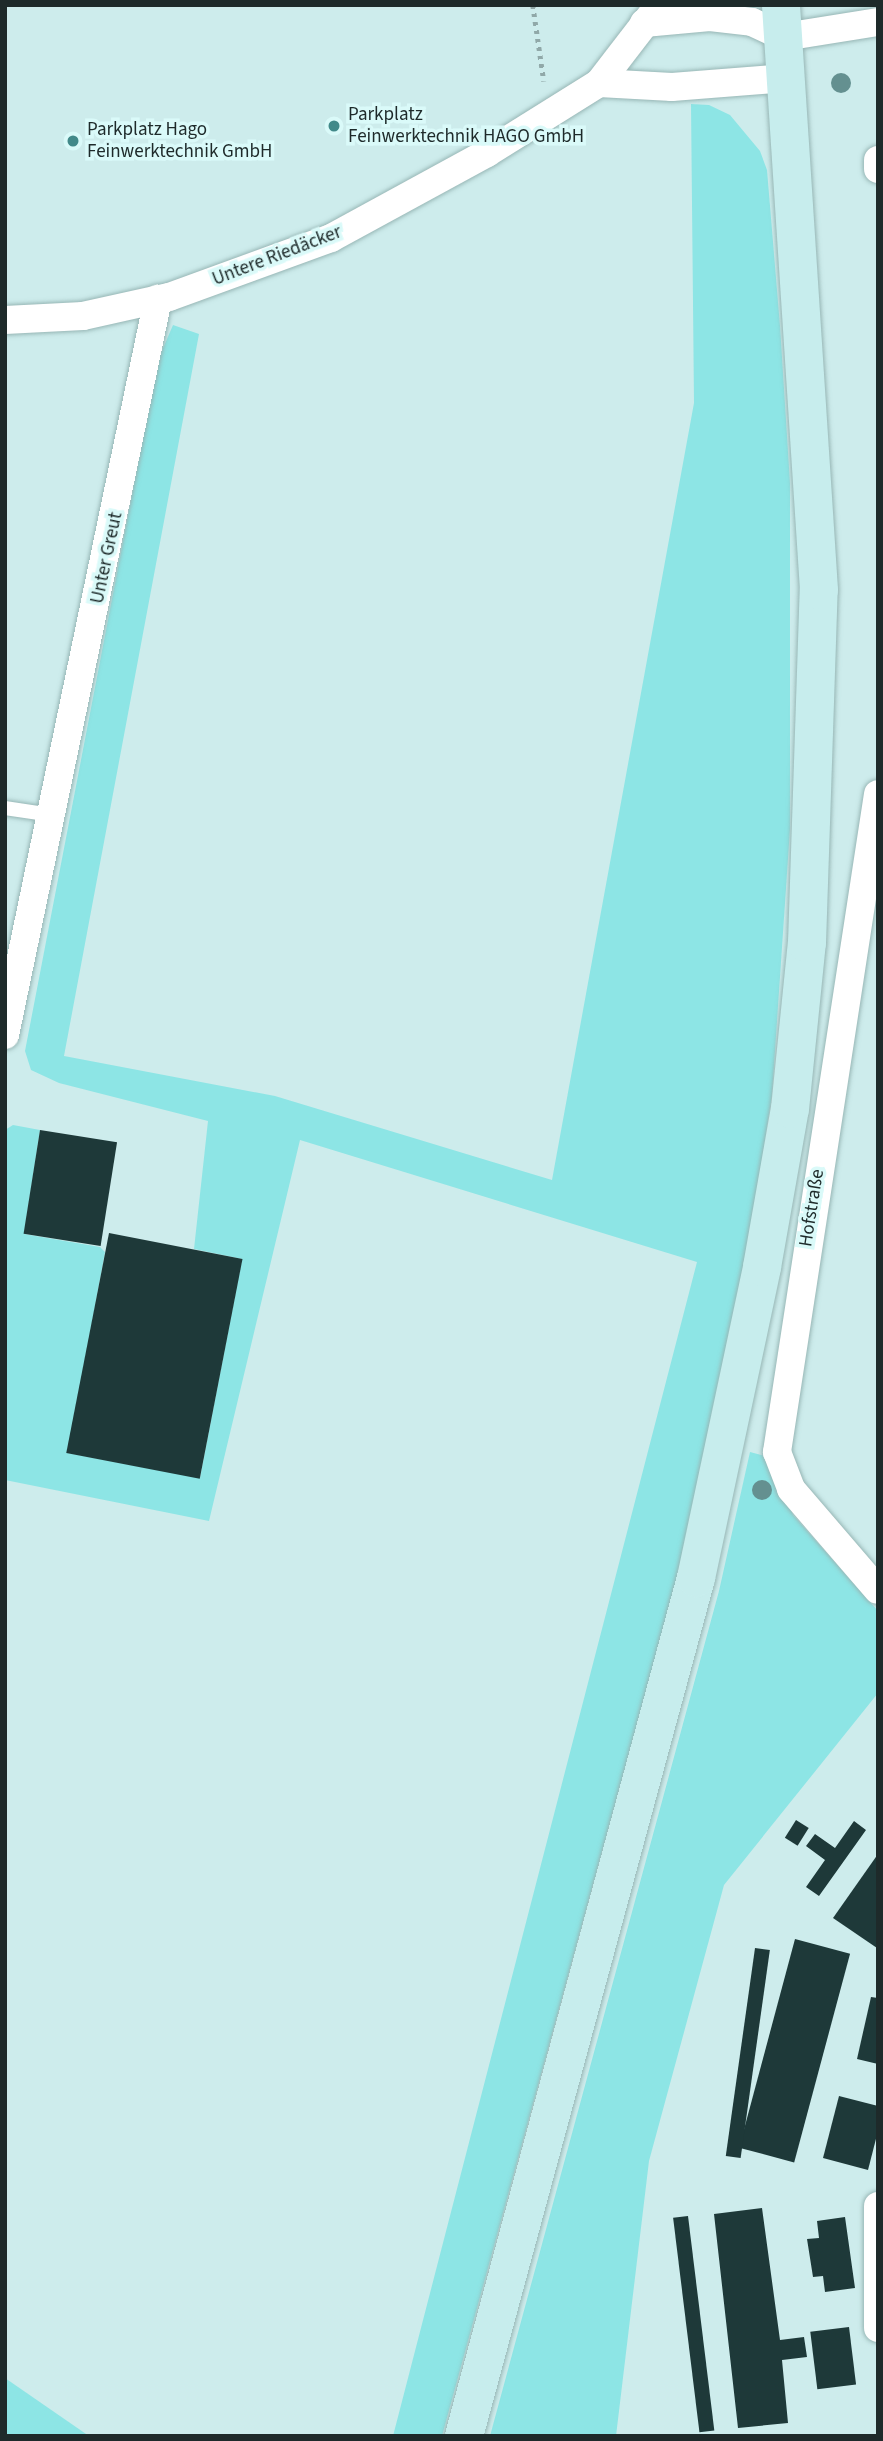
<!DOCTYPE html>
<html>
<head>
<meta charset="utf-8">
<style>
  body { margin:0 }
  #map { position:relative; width:883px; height:2441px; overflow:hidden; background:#cdecec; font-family:"Source Sans 3",sans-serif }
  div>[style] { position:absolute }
  .green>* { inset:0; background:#8de5e5 }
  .building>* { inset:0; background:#1e3939; transform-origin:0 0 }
  .path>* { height:4.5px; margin-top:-2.25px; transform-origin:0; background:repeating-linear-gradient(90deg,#90a8a8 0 3.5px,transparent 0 8.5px) }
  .roads { filter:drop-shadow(0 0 2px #97b6b5) drop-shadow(0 0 2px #97b6b5) }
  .lane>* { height:14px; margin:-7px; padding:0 7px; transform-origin:7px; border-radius:7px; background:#fff }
  .street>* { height:28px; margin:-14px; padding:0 14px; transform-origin:14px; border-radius:14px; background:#fff }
  .secondary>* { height:38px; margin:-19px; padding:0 19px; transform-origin:19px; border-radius:19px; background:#c7eded }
  .trees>* { width:20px; height:20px; margin:-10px; border-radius:50%; background:#649090 }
  .dots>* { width:19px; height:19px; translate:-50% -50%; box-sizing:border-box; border:4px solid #dafaf9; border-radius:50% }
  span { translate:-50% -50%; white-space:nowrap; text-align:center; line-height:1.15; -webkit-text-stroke:7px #dafaf9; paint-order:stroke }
  .poi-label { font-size:19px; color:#1e2a2a }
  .left { translate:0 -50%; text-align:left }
  .street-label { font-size:19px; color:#1e2a2a }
  .frame { position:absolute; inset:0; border:7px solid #1e2a2a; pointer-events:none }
</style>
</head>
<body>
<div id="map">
  <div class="green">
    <i style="clip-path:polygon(691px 104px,709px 105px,730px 115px,760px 151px,767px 170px,780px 326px,790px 483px,790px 829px,772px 1095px,744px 1277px,677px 1578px,442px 2436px,393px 2436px,697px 1262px,300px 1140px,209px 1521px,5px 1480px,5px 1130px,13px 1125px,40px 1130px,24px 1234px,100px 1247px,105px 1252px,68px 1453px,200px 1478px,242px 1259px,194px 1249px,208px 1121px,59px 1083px,31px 1070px,25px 1051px,158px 360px,173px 325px,199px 334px,64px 1056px,275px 1096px,552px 1180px,694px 403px)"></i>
    <i style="clip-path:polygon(750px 1452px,769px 1457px,793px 1515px,878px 1611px,878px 1693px,724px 1885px,649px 2161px,616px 2436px,490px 2436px,719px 1591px)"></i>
    <i style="clip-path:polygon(5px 2378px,89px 2436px,5px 2436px)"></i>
  </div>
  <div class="building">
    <i style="left:40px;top:1130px;width:78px;height:105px;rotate:9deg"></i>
    <i style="left:109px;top:1233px;width:136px;height:224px;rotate:11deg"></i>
    <i style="left:796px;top:1820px;width:15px;height:21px;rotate:32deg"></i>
    <i style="clip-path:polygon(854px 1821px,866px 1830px,819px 1896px,806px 1887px,825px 1860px,806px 1846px,815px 1834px,835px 1848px)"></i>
    <i style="clip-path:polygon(878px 1854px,878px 1947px,877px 1948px,833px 1918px)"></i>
    <i style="left:795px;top:1939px;width:57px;height:216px;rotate:15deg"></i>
    <i style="left:755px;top:1948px;width:15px;height:210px;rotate:8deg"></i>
    <i style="clip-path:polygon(871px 1997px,878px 1998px,878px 2064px,857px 2059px)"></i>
    <i style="clip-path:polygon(839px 2096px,878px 2106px,878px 2131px,868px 2170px,823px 2158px)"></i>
    <i style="clip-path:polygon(762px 2208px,780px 2340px,804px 2337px,807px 2357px,782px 2360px,788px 2423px,738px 2428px,714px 2214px)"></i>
    <i style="left:688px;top:2216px;width:216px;height:15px;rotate:83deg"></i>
    <i style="clip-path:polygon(845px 2217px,855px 2288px,825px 2292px,823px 2276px,813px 2277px,807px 2239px,819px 2238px,817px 2221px)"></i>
    <i style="left:849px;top:2327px;width:58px;height:39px;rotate:83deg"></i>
  </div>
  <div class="path">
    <i style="left:533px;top:5px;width:77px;rotate:81.8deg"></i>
  </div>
  <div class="roads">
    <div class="lane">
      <i style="left:5px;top:808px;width:48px;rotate:8.5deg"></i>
    </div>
    <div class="street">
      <i style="left:644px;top:23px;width:66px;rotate:-5.2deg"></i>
      <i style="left:710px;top:17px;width:42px;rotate:6.8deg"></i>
      <i style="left:752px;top:22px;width:35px;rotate:25deg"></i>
      <i style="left:784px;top:37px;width:95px;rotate:-9.1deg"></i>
      <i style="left:599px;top:83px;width:73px;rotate:3.1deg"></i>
      <i style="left:672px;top:87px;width:115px;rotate:-4.5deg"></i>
      <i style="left:878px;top:160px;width:9px;rotate:90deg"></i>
      <i style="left:5px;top:320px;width:78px;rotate:-2.9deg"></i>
      <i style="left:83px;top:316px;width:88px;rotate:-12.5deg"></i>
      <i style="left:169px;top:297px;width:172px;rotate:-20deg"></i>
      <i style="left:331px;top:238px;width:178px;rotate:-28.6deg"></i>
      <i style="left:487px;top:153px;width:132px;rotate:-32deg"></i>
      <i style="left:599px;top:83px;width:98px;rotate:-52.4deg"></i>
      <i style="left:878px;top:794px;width:666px;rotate:98.73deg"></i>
      <i style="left:777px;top:1452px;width:40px;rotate:69deg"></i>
      <i style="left:791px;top:1489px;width:133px;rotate:49.3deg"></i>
      <i style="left:5px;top:1035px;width:752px;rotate:-78.26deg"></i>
      <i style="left:878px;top:2206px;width:122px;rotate:90deg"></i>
    </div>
    <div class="secondary">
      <i style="left:464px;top:2436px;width:889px;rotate:-74.87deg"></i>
      <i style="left:696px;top:1578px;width:318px;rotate:-78deg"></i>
      <i style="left:762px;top:1267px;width:160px;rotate:-80deg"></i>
      <i style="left:790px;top:1109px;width:167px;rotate:-84.2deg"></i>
      <i style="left:807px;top:943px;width:353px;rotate:-88.1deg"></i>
      <i style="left:819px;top:590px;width:586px;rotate:-93.72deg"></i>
    </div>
  </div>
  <div class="trees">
    <i style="left:841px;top:83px"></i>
    <i style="left:762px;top:1490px"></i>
  </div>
  <div class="dots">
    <i style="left:334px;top:126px;background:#418989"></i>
    <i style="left:73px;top:141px;background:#418989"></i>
  </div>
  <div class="poi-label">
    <span class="left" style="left:348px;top:126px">Parkplatz<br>Feinwerktechnik HAGO GmbH</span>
    <span class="left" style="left:87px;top:141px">Parkplatz Hago<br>Feinwerktechnik GmbH</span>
  </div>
  <div class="street-label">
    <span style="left:277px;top:256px;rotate:-21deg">Untere Riedäcker</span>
    <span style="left:107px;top:558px;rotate:-78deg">Unter Greut</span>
    <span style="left:812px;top:1208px;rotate:-81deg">Hofstraße</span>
  </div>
  <div class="frame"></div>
</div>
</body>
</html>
